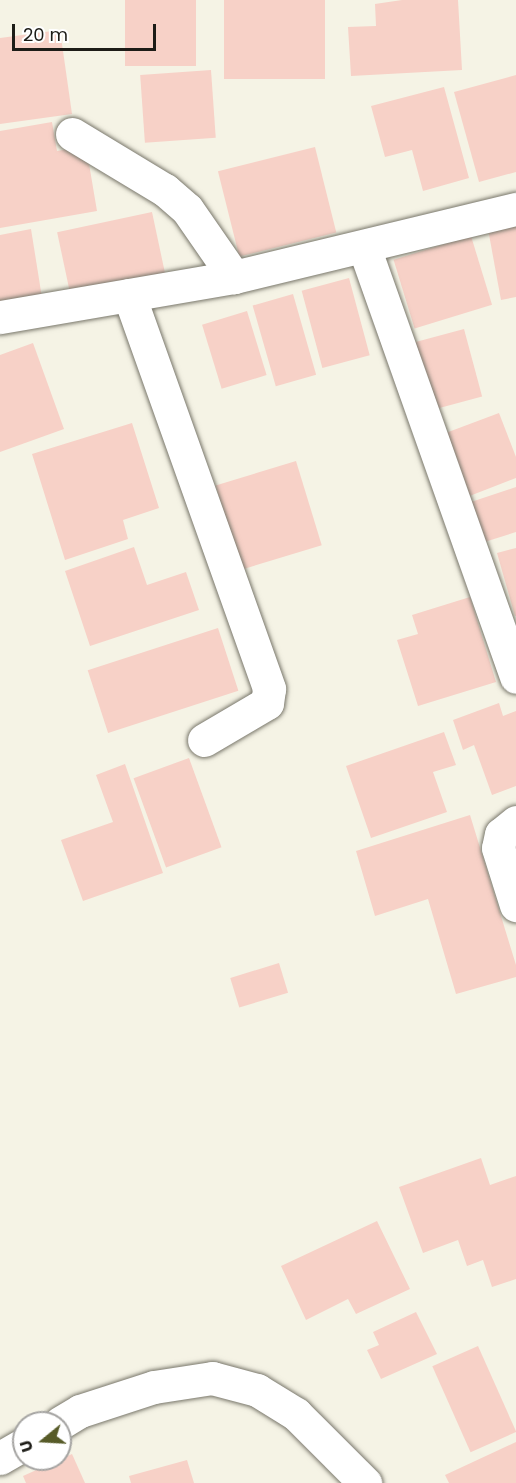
<!DOCTYPE html>
<html>
<head>
<meta charset="utf-8">
<style>
  body { margin:0 }
  #map { position:relative; width:516px; height:1483px; overflow:hidden; background:#f5f3e5; font-family:Poppins,sans-serif }
  div>[style] { position:absolute }
  .building>* { inset:0; background:#f7d1c7; transform-origin:0 0 }
  .roads { filter:drop-shadow(0 0 2px #79776b) drop-shadow(0 0 2px #79776b) }
  .minor>* { height:33px; margin:-16.5px; padding:0 16.5px; transform-origin:16.5px; border-radius:16.5px; background:#fff }
  span { translate:-50% -50%; white-space:nowrap; text-align:center; line-height:1.15; -webkit-text-stroke:5px #fff; paint-order:stroke }
  .north { position:absolute; left:12px; top:1411px; width:60px; height:60px; box-sizing:border-box; background:#fff; border:2px solid #a5a4a2; border-radius:50%; rotate:252deg; font-size:16px; font-weight:700; line-height:24px; text-align:center; color:#1d1c17 }
  .north::after { content:''; display:block; margin:auto; width:21px; height:27px; background:#575b28; clip-path:polygon(50% 0,100% 100%,50% 72%,0 100%) }
  .scale { position:absolute; left:12px; top:24px; width:144px; height:27px; box-sizing:border-box; border:3px solid #1d1c17; border-top:0; padding-left:8px; font-size:18px; line-height:21px; white-space:nowrap; color:#1d1c17; -webkit-text-stroke:4px #fff; paint-order:stroke }
</style>
</head>
<body>
<div id="map">
  <div class="building">
    <i style="left:125px;top:0;width:71px;height:66px"></i>
    <i style="left:224px;top:0;width:101px;height:79px"></i>
    <i style="clip-path:polygon(402px 0,458px 0,462px 70px,351px 76px,348px 27px,376px 26px,375px 4px)"></i>
    <i style="clip-path:polygon(60px 30px,72px 114px,0 124px,0 38px)"></i>
    <i style="left:211px;top:70px;width:68px;height:71px;rotate:86deg"></i>
    <i style="clip-path:polygon(516px 75px,516px 172px,479px 182px,454px 92px)"></i>
    <i style="clip-path:polygon(444px 87px,469px 178px,423px 191px,412px 150px,385px 157px,371px 106px)"></i>
    <i style="clip-path:polygon(52px 122px,57px 151px,86px 146px,97px 211px,0 228px,0 131px)"></i>
    <i style="left:315px;top:147px;width:88px;height:100px;rotate:76deg"></i>
    <i style="left:152px;top:212px;width:75px;height:97px;rotate:78deg"></i>
    <i style="clip-path:polygon(516px 224px,516px 297px,501px 300px,488px 229px)"></i>
    <i style="clip-path:polygon(31px 229px,43px 304px,0 311px,0 235px)"></i>
    <i style="left:471px;top:236px;width:72px;height:81px;rotate:73deg"></i>
    <i style="left:349px;top:278px;width:80px;height:49px;rotate:75deg"></i>
    <i style="left:293px;top:294px;width:84px;height:42px;rotate:74deg"></i>
    <i style="left:247px;top:311px;width:67px;height:47px;rotate:73deg"></i>
    <i style="left:464px;top:329px;width:70px;height:50px;rotate:75deg"></i>
    <i style="clip-path:polygon(33px 343px,64px 429px,0 452px,0 355px)"></i>
    <i style="clip-path:polygon(499px 413px,516px 457px,516px 478px,467px 497px,443px 434px)"></i>
    <i style="clip-path:polygon(132px 423px,159px 508px,123px 520px,128px 539px,65px 560px,32px 454px)"></i>
    <i style="left:296px;top:461px;width:88px;height:84px;rotate:73deg"></i>
    <i style="clip-path:polygon(516px 487px,516px 532px,475px 545px,462px 505px)"></i>
    <i style="clip-path:polygon(134px 547px,147px 585px,186px 572px,199px 610px,90px 646px,65px 571px)"></i>
    <i style="clip-path:polygon(516px 548px,516px 616px,515px 616px,497px 553px)"></i>
    <i style="clip-path:polygon(470px 597px,496px 682px,418px 706px,397px 640px,418px 634px,412px 615px)"></i>
    <i style="left:218px;top:628px;width:66px;height:137px;rotate:72deg"></i>
    <i style="clip-path:polygon(499px 703px,503px 716px,516px 711px,516px 786px,492px 795px,474px 745px,463px 750px,453px 720px)"></i>
    <i style="clip-path:polygon(444px 732px,456px 765px,433px 772px,447px 812px,371px 838px,346px 766px)"></i>
    <i style="left:189px;top:758px;width:95px;height:59px;rotate:70deg"></i>
    <i style="clip-path:polygon(125px 764px,163px 873px,83px 901px,61px 840px,113px 822px,96px 775px)"></i>
    <i style="clip-path:polygon(470px 815px,516px 965px,516px 977px,456px 994px,428px 899px,375px 916px,356px 851px)"></i>
    <i style="left:279px;top:963px;width:31px;height:51px;rotate:73deg"></i>
    <i style="clip-path:polygon(481px 1158px,490px 1185px,516px 1176px,516px 1279px,492px 1287px,483px 1260px,467px 1266px,458px 1240px,423px 1253px,399px 1187px)"></i>
    <i style="clip-path:polygon(377px 1221px,410px 1289px,356px 1314px,348px 1299px,306px 1320px,281px 1266px)"></i>
    <i style="clip-path:polygon(416px 1312px,437px 1354px,381px 1379px,367px 1350px,379px 1345px,373px 1332px)"></i>
    <i style="left:478px;top:1346px;width:94px;height:50px;rotate:66deg"></i>
    <i style="clip-path:polygon(516px 1442px,516px 1483px,449px 1483px,445px 1475px)"></i>
    <i style="clip-path:polygon(72px 1454px,85px 1483px,26px 1483px,23px 1476px)"></i>
    <i style="clip-path:polygon(187px 1460px,194px 1483px,131px 1483px,129px 1476px)"></i>
  </div>
  <div class="roads">
    <div class="minor">
      <i style="left:72px;top:134px;width:109px;rotate:31.1deg"></i>
      <i style="left:165px;top:190px;width:29px;rotate:41deg"></i>
      <i style="left:187px;top:209px;width:83px;rotate:55.3deg"></i>
      <i style="left:364px;top:247px;width:456px;rotate:70.5deg"></i>
      <i style="left:129px;top:295px;width:418px;rotate:70.4deg"></i>
      <i style="left:269px;top:689px;width:14px;rotate:98deg"></i>
      <i style="left:267px;top:703px;width:73px;rotate:149.6deg"></i>
      <i style="left:0;top:317px;width:237px;rotate:-9.7deg"></i>
      <i style="left:234px;top:277px;width:290px;rotate:-13.6deg"></i>
      <i style="left:516px;top:822px;width:19px;rotate:141deg"></i>
      <i style="left:501px;top:834px;width:14px;rotate:102deg"></i>
      <i style="left:498px;top:848px;width:60px;rotate:72.5deg"></i>
      <i style="left:60px;top:1423px;width:23px;rotate:-31deg"></i>
      <i style="left:80px;top:1411px;width:78px;rotate:-18deg"></i>
      <i style="left:154px;top:1387px;width:59px;rotate:-8.8deg"></i>
      <i style="left:212px;top:1378px;width:47px;rotate:14.9deg"></i>
      <i style="left:257px;top:1390px;width:46px;rotate:31.6deg"></i>
      <i style="left:296px;top:1414px;width:98px;rotate:45deg"></i>
      <i style="left:0;top:1458px;width:28px;rotate:-30deg"></i>
    </div>
  </div>
  <div class="north">U</div>
  <div class="scale">20 m</div>
</div>
</body>
</html>
